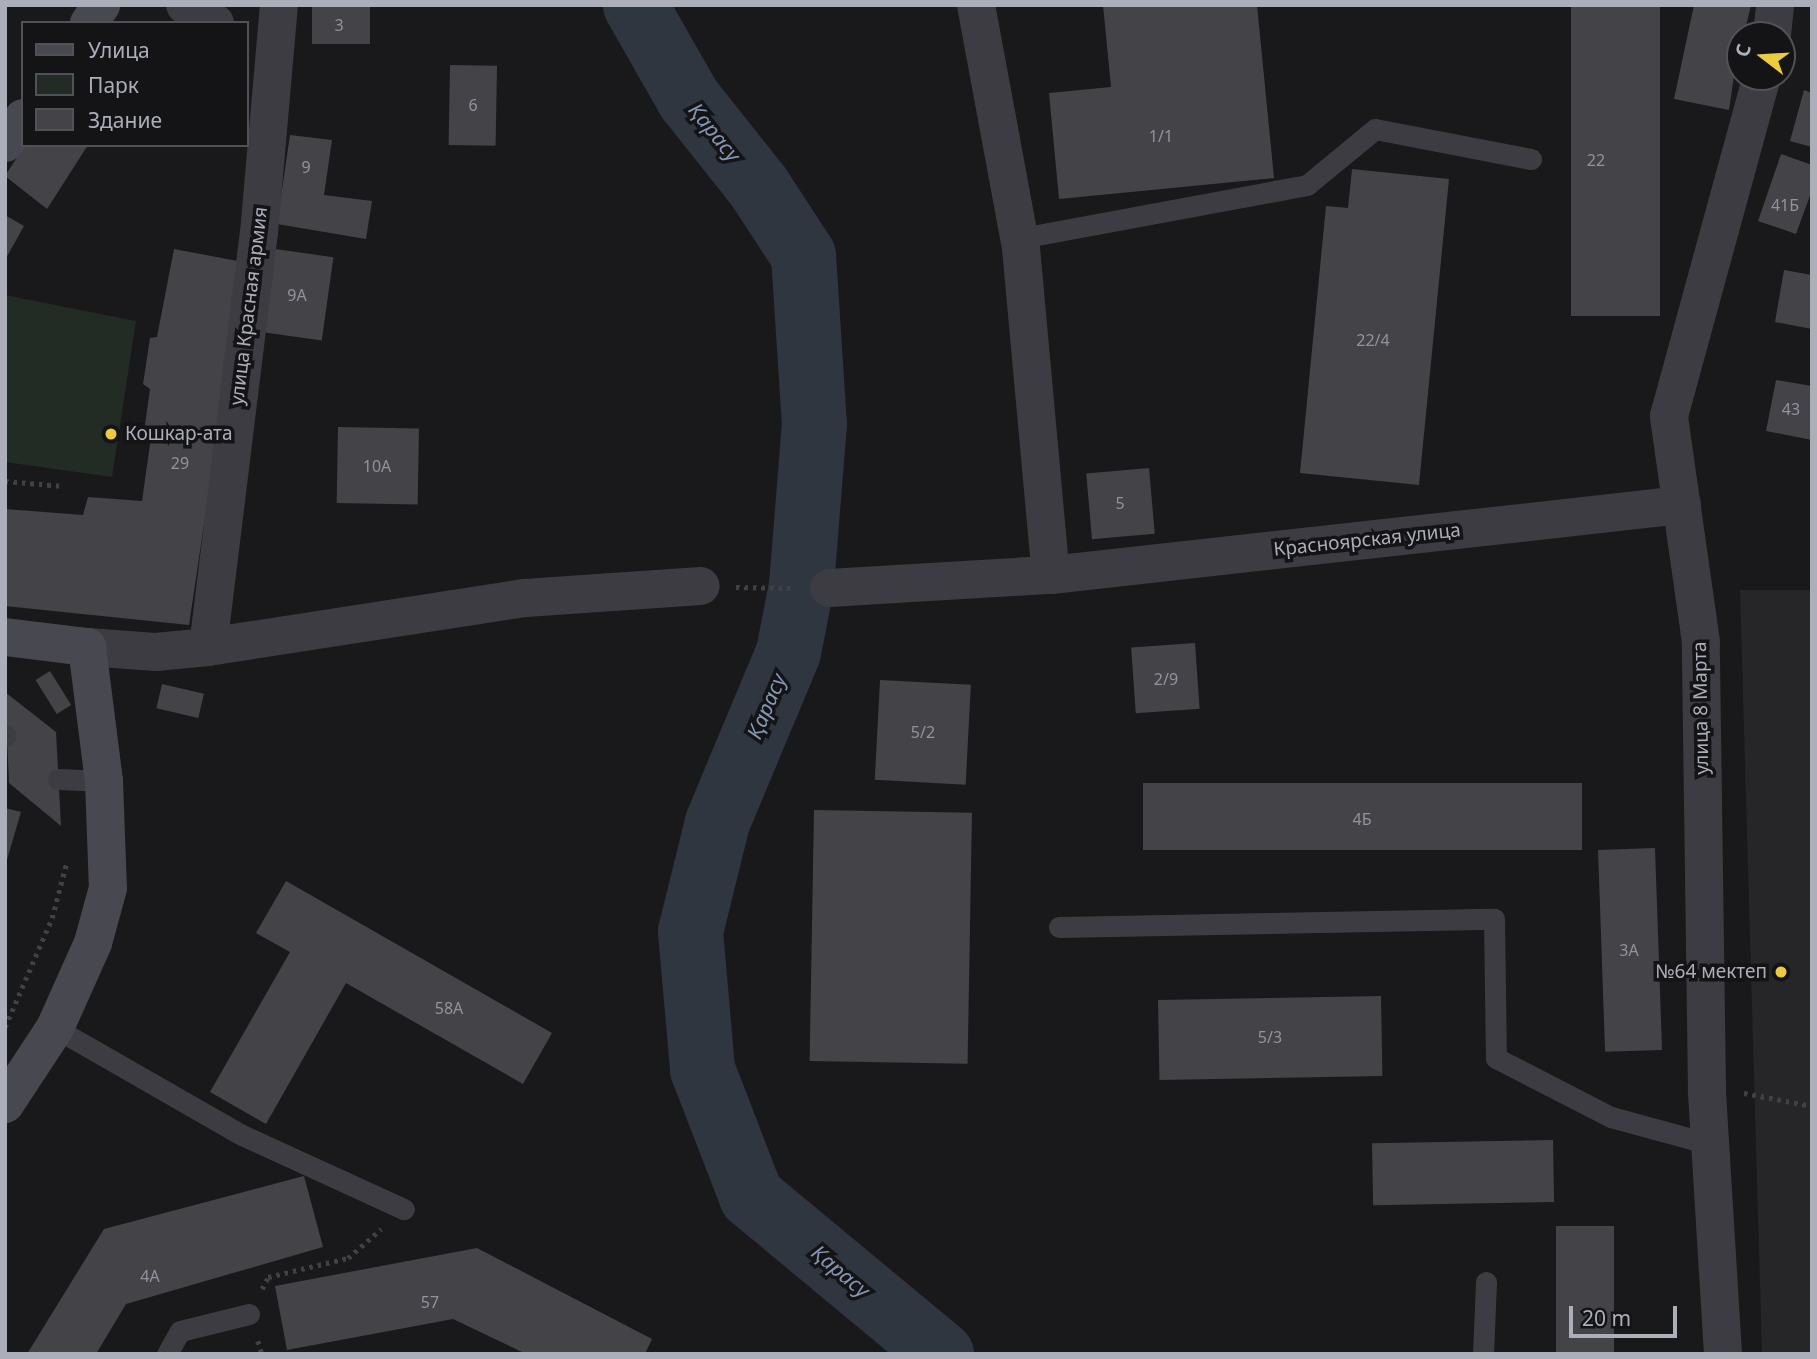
<!DOCTYPE html>
<html>
<head>
<meta charset="utf-8">
<style>
  body { margin:0 }
  #map { position:relative; width:1817px; height:1359px; overflow:hidden; background:#19191b; font-family:"Noto Sans",sans-serif }
  div>[style] { position:absolute }
  .built>* { inset:0; background:#262528 }
  .green>* { inset:0; background:#232b25 }
  .river>* { height:65px; margin:-32.5px; padding:0 32.5px; transform-origin:32.5px; border-radius:32.5px; background:#2f363f }
  .building>* { inset:0; background:#444348; transform-origin:0 0 }
  .path>* { height:4.5px; margin-top:-2.25px; transform-origin:0; background:repeating-linear-gradient(90deg,#404147 0 3.5px,transparent 0 8.5px) }
  .lane>* { height:21px; margin:-10.5px; padding:0 10.5px; transform-origin:10.5px; border-radius:10.5px; background:#3c3c42 }
  .street>* { height:38px; margin:-19px; padding:0 19px; transform-origin:19px; border-radius:19px; background:#3c3c42 }
  .secondary>* { height:38px; margin:-19px; padding:0 19px; transform-origin:19px; border-radius:19px; background:#484950 }
  .dots>* { width:19px; height:19px; translate:-50% -50%; box-sizing:border-box; border:4px solid #141416; border-radius:50% }
  span { translate:-50% -50%; white-space:nowrap; text-align:center; line-height:1.15; -webkit-text-stroke:7px #141416; paint-order:stroke }
  .number-label { font-size:16px; color:#92939e }
  .number-label span { -webkit-text-stroke-width:0 }
  .street-label { font-size:19px; color:#acaeba }
  .poi-label { font-size:19px; color:#acaeba }
  .left { translate:0 -50%; text-align:left }
  .right { translate:-100% -50%; text-align:right }
  .water-label { font-size:21px; color:#8597b4; font-style:italic }
  .frame { position:absolute; inset:0; border:7px solid #acaeba; pointer-events:none }
  .legend { position:absolute; left:21px; top:21px; width:228px; height:126px; box-sizing:border-box; background:#141416; border:2px solid #515258; margin:0; padding:9px 12px; list-style:none; font-size:21px; color:#acaeba }
  .legend li { display:flex; align-items:center; gap:14px; height:35px }
  .legend b { width:35px; border:2px solid #515258 }
  .north { position:absolute; left:1726px; top:21px; width:70px; height:70px; box-sizing:border-box; background:#141416; border:2px solid #515258; border-radius:50%; rotate:287deg; font-size:19px; font-weight:700; line-height:28px; text-align:center; color:#acaeba }
  .north::after { content:''; display:block; margin:auto; width:24px; height:32px; background:#edcb3f; clip-path:polygon(50% 0,100% 100%,50% 72%,0 100%) }
  .scale { position:absolute; left:1569px; top:1306px; width:108px; height:32px; box-sizing:border-box; border:4px solid #acaeba; border-top:0; padding-left:9px; font-size:21px; line-height:24px; white-space:nowrap; color:#acaeba; -webkit-text-stroke:5px #141416; paint-order:stroke }
</style>
</head>
<body>
<div id="map">
  <div class="built">
    <i style="clip-path:polygon(1740px 590px,1812px 590px,1812px 1354px,1762px 1354px)"></i>
  </div>
  <div class="green">
    <i style="clip-path:polygon(5px 295px,136px 321px,112px 477px,5px 462px)"></i>
  </div>
  <div class="river">
    <i style="left:635px;top:5px;width:107px;rotate:60.3deg"></i>
    <i style="left:688px;top:98px;width:112px;rotate:51.5deg"></i>
    <i style="left:758px;top:186px;width:82px;rotate:56.9deg"></i>
    <i style="left:803px;top:255px;width:168px;rotate:86.3deg"></i>
    <i style="left:814px;top:423px;width:163px;rotate:94.6deg"></i>
    <i style="left:801px;top:585px;width:68px;rotate:101deg"></i>
    <i style="left:788px;top:652px;width:184px;rotate:112.7deg"></i>
    <i style="left:717px;top:822px;width:112px;rotate:103.9deg"></i>
    <i style="left:690px;top:931px;width:139px;rotate:85deg"></i>
    <i style="left:702px;top:1069px;width:136px;rotate:68.9deg"></i>
    <i style="left:751px;top:1196px;width:247px;rotate:39.7deg"></i>
  </div>
  <div class="building">
    <i style="left:312px;top:5px;width:58px;height:39px"></i>
    <i style="clip-path:polygon(1103px 5px,1257px 5px,1274px 178px,1059px 199px,1049px 93px,1111px 87px)"></i>
    <i style="left:1571px;top:5px;width:89px;height:311px"></i>
    <i style="clip-path:polygon(1694px 5px,1751px 5px,1744px 35px,1740px 35px,1729px 110px,1674px 99px)"></i>
    <i style="left:450px;top:65px;width:47px;height:80px;rotate:1deg"></i>
    <i style="clip-path:polygon(1804px 90px,1812px 93px,1812px 147px,1790px 141px)"></i>
    <i style="clip-path:polygon(290px 135px,332px 140px,324px 195px,372px 201px,366px 239px,277px 224px)"></i>
    <i style="clip-path:polygon(25px 145px,88px 145px,47px 209px,5px 176px)"></i>
    <i style="clip-path:polygon(1781px 154px,1812px 165px,1812px 190px,1796px 234px,1758px 221px)"></i>
    <i style="clip-path:polygon(1352px 169px,1449px 179px,1419px 485px,1300px 473px,1326px 206px,1348px 208px)"></i>
    <i style="clip-path:polygon(5px 215px,24px 226px,5px 260px)"></i>
    <i style="clip-path:polygon(174px 249px,243px 262px,189px 625px,5px 606px,5px 509px,83px 515px,88px 497px,142px 501px,152px 430px,145px 425px,150px 389px,143px 384px,150px 338px,157px 337px)"></i>
    <i style="left:275px;top:249px;width:59px;height:84px;rotate:8deg"></i>
    <i style="clip-path:polygon(1784px 270px,1812px 275px,1812px 329px,1775px 322px)"></i>
    <i style="clip-path:polygon(1776px 380px,1812px 386px,1812px 440px,1766px 431px)"></i>
    <i style="left:338px;top:427px;width:81px;height:76px;rotate:1deg"></i>
    <i style="left:1149px;top:468px;width:66px;height:63px;rotate:85deg"></i>
    <i style="left:1195px;top:643px;width:66px;height:64px;rotate:86deg"></i>
    <i style="left:50px;top:671px;width:40px;height:17px;rotate:58deg"></i>
    <i style="left:880px;top:680px;width:91px;height:100px;rotate:3deg"></i>
    <i style="left:162px;top:684px;width:43px;height:25px;rotate:13deg"></i>
    <i style="clip-path:polygon(5px 692px,56px 732px,61px 826px,9px 783px)"></i>
    <i style="left:1582px;top:783px;width:67px;height:439px;rotate:90deg"></i>
    <i style="clip-path:polygon(5px 808px,21px 812px,6px 863px,5px 863px)"></i>
    <i style="left:814px;top:810px;width:158px;height:251px;rotate:1deg"></i>
    <i style="left:1655px;top:848px;width:202px;height:57px;rotate:88deg"></i>
    <i style="clip-path:polygon(286px 881px,552px 1033px,523px 1084px,346px 983px,266px 1124px,210px 1092px,290px 952px,256px 933px)"></i>
    <i style="left:1381px;top:996px;width:80px;height:223px;rotate:89deg"></i>
    <i style="left:1553px;top:1140px;width:62px;height:181px;rotate:89deg"></i>
    <i style="clip-path:polygon(304px 1176px,323px 1247px,126px 1304px,96px 1354px,27px 1354px,104px 1229px)"></i>
    <i style="left:1556px;top:1226px;width:58px;height:128px"></i>
    <i style="clip-path:polygon(477px 1248px,652px 1339px,645px 1354px,526px 1354px,453px 1319px,287px 1350px,275px 1286px)"></i>
  </div>
  <div class="path">
    <i style="left:5px;top:481px;width:58px;rotate:4.9deg"></i>
    <i style="left:736px;top:587px;width:57px;rotate:1deg"></i>
    <i style="left:5px;top:1027px;width:119px;rotate:-66.7deg"></i>
    <i style="left:52px;top:918px;width:59px;rotate:-75.3deg"></i>
    <i style="left:1744px;top:1093px;width:69px;rotate:10.8deg"></i>
    <i style="left:262px;top:1289px;width:13px;rotate:-63deg"></i>
    <i style="left:268px;top:1277px;width:82px;rotate:-13.4deg"></i>
    <i style="left:348px;top:1258px;width:44px;rotate:-41.3deg"></i>
    <i style="left:258px;top:1341px;width:14px;rotate:73deg"></i>
  </div>
  <div class="lane">
    <i style="left:1021px;top:248px;width:16px;rotate:-47deg"></i>
    <i style="left:1032px;top:236px;width:280px;rotate:-10.5deg"></i>
    <i style="left:1307px;top:185px;width:88px;rotate:-39.5deg"></i>
    <i style="left:1375px;top:129px;width:159px;rotate:10.9deg"></i>
    <i style="left:5px;top:735px;width:1px;rotate:45deg"></i>
    <i style="left:58px;top:779px;width:46px;rotate:2.5deg"></i>
    <i style="left:1059px;top:927px;width:435px;rotate:-1.1deg"></i>
    <i style="left:1494px;top:919px;width:139px;rotate:89.2deg"></i>
    <i style="left:1496px;top:1058px;width:129px;rotate:27.2deg"></i>
    <i style="left:1611px;top:1117px;width:103px;rotate:15.3deg"></i>
    <i style="left:55px;top:1028px;width:215px;rotate:29.8deg"></i>
    <i style="left:242px;top:1135px;width:178px;rotate:24.6deg"></i>
    <i style="left:167px;top:1354px;width:26px;rotate:-61deg"></i>
    <i style="left:180px;top:1331px;width:71px;rotate:-13.8deg"></i>
    <i style="left:1483px;top:1354px;width:72px;rotate:-87.6deg"></i>
  </div>
  <div class="street">
    <i style="left:185px;top:5px;width:35px;rotate:31deg"></i>
    <i style="left:976px;top:5px;width:247px;rotate:79.5deg"></i>
    <i style="left:1021px;top:248px;width:328px;rotate:84.8deg"></i>
    <i style="left:1772px;top:35px;width:30px;rotate:-84deg"></i>
    <i style="left:829px;top:588px;width:222px;rotate:-3.4deg"></i>
    <i style="left:1051px;top:575px;width:635px;rotate:-6.33deg"></i>
    <i style="left:87px;top:647px;width:69px;rotate:4.1deg"></i>
    <i style="left:156px;top:652px;width:52px;rotate:-5.5deg"></i>
    <i style="left:208px;top:647px;width:321px;rotate:-8.8deg"></i>
    <i style="left:525px;top:598px;width:176px;rotate:-3.9deg"></i>
    <i style="left:208px;top:647px;width:417px;rotate:-83deg"></i>
    <i style="left:259px;top:233px;width:229px;rotate:-85deg"></i>
    <i style="left:1723px;top:1354px;width:265px;rotate:-93.5deg"></i>
    <i style="left:1707px;top:1089px;width:447px;rotate:-90.8deg"></i>
    <i style="left:1701px;top:642px;width:228px;rotate:-98.1deg"></i>
    <i style="left:1669px;top:416px;width:352px;rotate:-74.7deg"></i>
  </div>
  <div class="secondary">
    <i style="left:89px;top:23px;width:22px;rotate:-56deg"></i>
    <i style="left:5px;top:143px;width:31px;rotate:-54deg"></i>
    <i style="left:5px;top:637px;width:83px;rotate:7deg"></i>
    <i style="left:87px;top:647px;width:135px;rotate:82.8deg"></i>
    <i style="left:104px;top:781px;width:107px;rotate:87.9deg"></i>
    <i style="left:108px;top:888px;width:57px;rotate:105.3deg"></i>
    <i style="left:93px;top:943px;width:93px;rotate:114.1deg"></i>
    <i style="left:55px;top:1028px;width:91px;rotate:123.3deg"></i>
  </div>
  <div class="dots">
    <i style="left:111px;top:434px;background:#edcb3f"></i>
    <i style="left:1781px;top:972px;background:#edcb3f"></i>
  </div>
  <div class="number-label">
    <span style="left:339px;top:25px">3</span>
    <span style="left:473px;top:105px">6</span>
    <span style="left:1161px;top:136px">1/1</span>
    <span style="left:1596px;top:160px">22</span>
    <span style="left:306px;top:167px">9</span>
    <span style="left:1785px;top:205px">41Б</span>
    <span style="left:297px;top:295px">9А</span>
    <span style="left:1373px;top:340px">22/4</span>
    <span style="left:1791px;top:409px">43</span>
    <span style="left:180px;top:463px">29</span>
    <span style="left:377px;top:466px">10А</span>
    <span style="left:1120px;top:503px">5</span>
    <span style="left:1166px;top:679px">2/9</span>
    <span style="left:923px;top:732px">5/2</span>
    <span style="left:1362px;top:819px">4Б</span>
    <span style="left:1629px;top:950px">3А</span>
    <span style="left:449px;top:1008px">58А</span>
    <span style="left:1270px;top:1037px">5/3</span>
    <span style="left:150px;top:1276px">4А</span>
    <span style="left:430px;top:1302px">57</span>
  </div>
  <div class="street-label">
    <span style="left:249px;top:306px;rotate:-83deg">улица Красная армия</span>
    <span style="left:1367px;top:540px;rotate:-6deg">Красноярская улица</span>
    <span style="left:1701px;top:708px;rotate:-91deg">улица 8 Марта</span>
  </div>
  <div class="poi-label">
    <span class="left" style="left:125px;top:434px">Кошкар-ата</span>
    <span class="right" style="left:1767px;top:972px">№64 мектеп</span>
  </div>
  <div class="water-label">
    <span style="left:715px;top:132px;rotate:51deg">Қарасу</span>
    <span style="left:766px;top:706px;rotate:-67deg">Қарасу</span>
    <span style="left:841px;top:1271px;rotate:40deg">Қарасу</span>
  </div>
  <div class="frame"></div>
  <ul class="legend">
  <li><b style="height:9px;background:#484950"></b>Улица</li>
  <li><b style="height:19px;background:#232b25"></b>Парк</li>
  <li><b style="height:19px;background:#444348"></b>Здание</li>
  </ul>
  <div class="north">С</div>
  <div class="scale">20 m</div>
</div>
</body>
</html>
